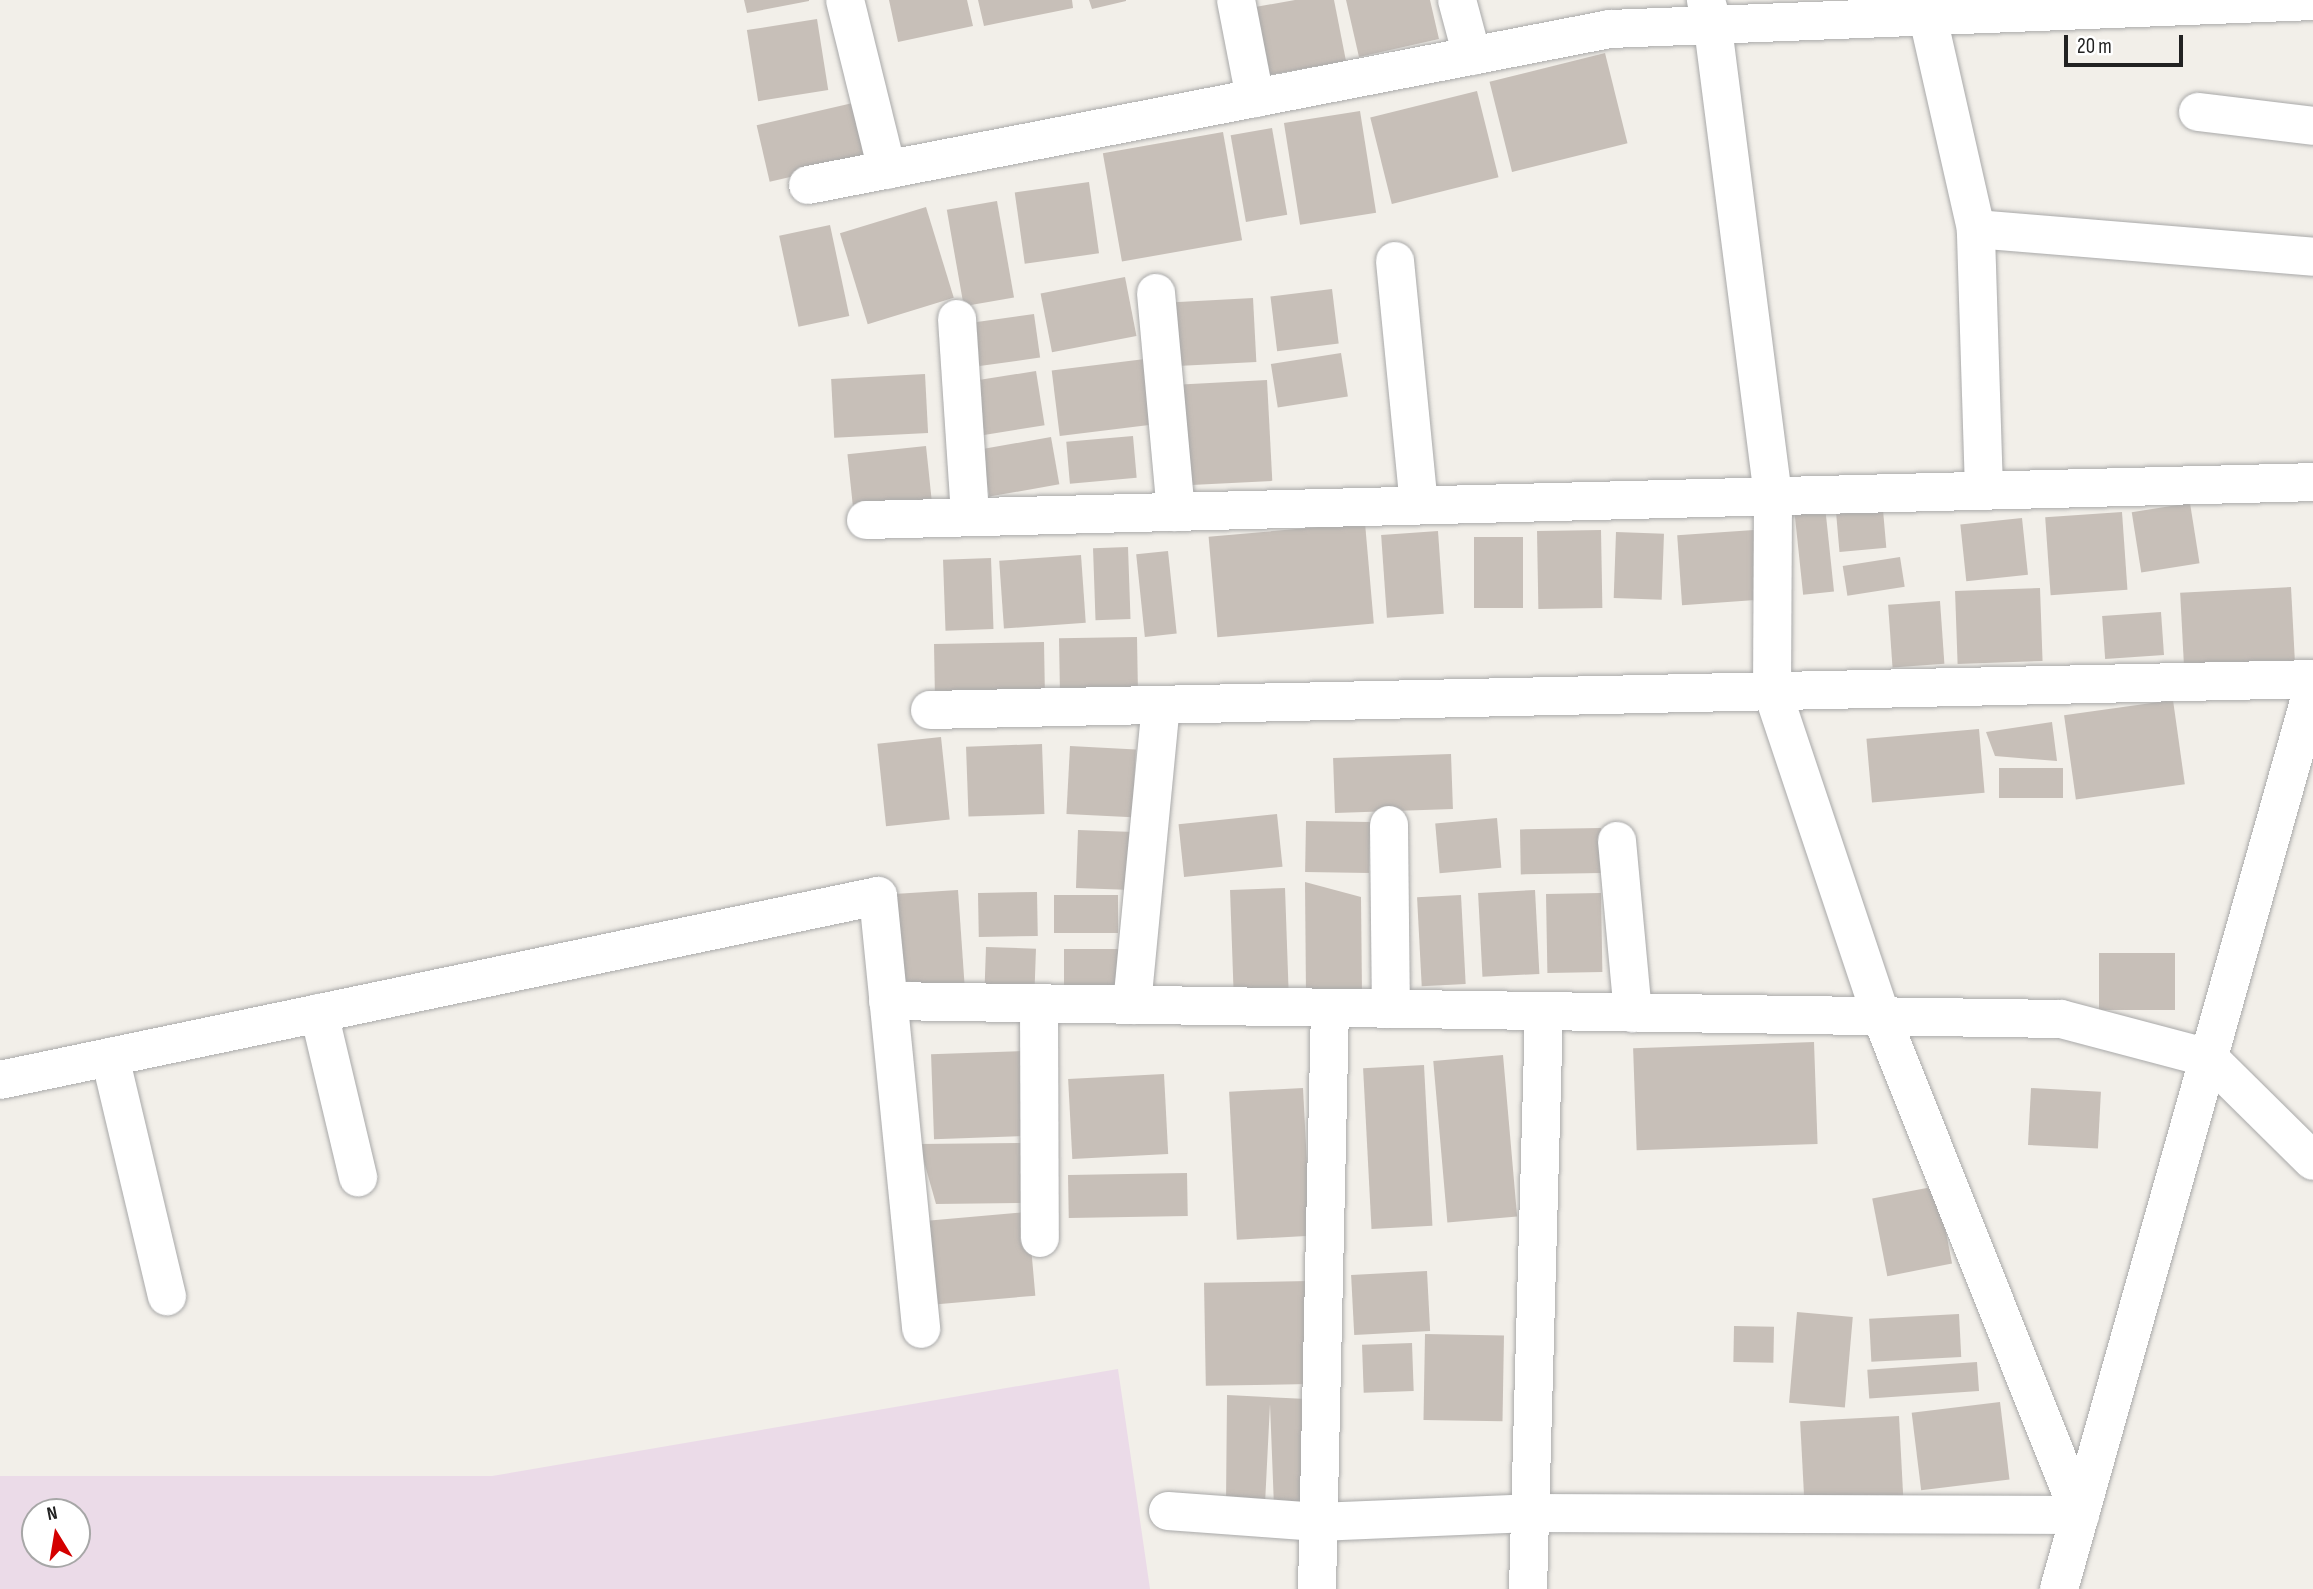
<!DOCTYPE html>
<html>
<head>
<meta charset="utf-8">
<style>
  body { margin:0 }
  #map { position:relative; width:2313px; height:1589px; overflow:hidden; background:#f2efe9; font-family:"Sofia Sans Condensed",sans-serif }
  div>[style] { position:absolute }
  .industrial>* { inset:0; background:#ebdbe8 }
  .building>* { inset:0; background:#c7bfb8; transform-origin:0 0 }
  .roads { filter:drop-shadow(0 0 2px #a9a9a9) drop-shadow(0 0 2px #a9a9a9) }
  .minor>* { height:38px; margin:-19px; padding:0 19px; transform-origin:19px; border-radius:19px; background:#fff }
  span { translate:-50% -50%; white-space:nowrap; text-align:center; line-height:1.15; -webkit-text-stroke:5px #fff; paint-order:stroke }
  .north { position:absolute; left:21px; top:1498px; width:70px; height:70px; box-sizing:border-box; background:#fff; border:2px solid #a7a7a7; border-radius:50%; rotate:349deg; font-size:19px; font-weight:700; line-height:28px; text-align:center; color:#222 }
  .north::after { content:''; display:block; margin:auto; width:24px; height:32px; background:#d40000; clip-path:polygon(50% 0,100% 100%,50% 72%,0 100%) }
  .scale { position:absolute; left:2064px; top:35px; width:119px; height:32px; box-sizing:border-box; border:4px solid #222; border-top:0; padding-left:9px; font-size:21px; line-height:24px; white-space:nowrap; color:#222; -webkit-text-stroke:5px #fff; paint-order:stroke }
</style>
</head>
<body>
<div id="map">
  <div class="industrial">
    <i style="clip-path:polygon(evenodd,1118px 1369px,1150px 1589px,0 1589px,0 1476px,492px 1476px,1118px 1369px,35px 1512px,77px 1512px,77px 1554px,35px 1554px,35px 1512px)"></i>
  </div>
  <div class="building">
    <i style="clip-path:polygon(744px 0,809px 0,809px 1px,747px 13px)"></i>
    <i style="clip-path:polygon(889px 0,967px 0,973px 26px,898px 42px)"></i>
    <i style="clip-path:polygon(978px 0,1072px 0,1073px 8px,984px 26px)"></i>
    <i style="clip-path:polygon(1089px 0,1126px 0,1126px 1px,1092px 9px)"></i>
    <i style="clip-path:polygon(1295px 0,1334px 0,1346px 61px,1268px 75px,1255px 7px)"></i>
    <i style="clip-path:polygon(1346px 0,1430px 0,1439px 39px,1359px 57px)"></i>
    <i style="left:817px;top:19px;width:72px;height:71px;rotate:81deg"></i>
    <i style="left:1605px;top:53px;width:93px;height:119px;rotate:76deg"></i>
    <i style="left:1477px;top:91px;width:89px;height:110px;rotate:76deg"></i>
    <i style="left:857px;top:102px;width:58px;height:103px;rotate:77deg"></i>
    <i style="left:1360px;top:111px;width:103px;height:77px;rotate:81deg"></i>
    <i style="left:1272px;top:128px;width:88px;height:42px;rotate:80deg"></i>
    <i style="left:1223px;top:132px;width:110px;height:122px;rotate:80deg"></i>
    <i style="left:1089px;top:182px;width:72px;height:75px;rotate:82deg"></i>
    <i style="left:997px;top:201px;width:98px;height:51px;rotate:80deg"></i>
    <i style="left:926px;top:207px;width:95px;height:90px;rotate:73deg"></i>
    <i style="left:830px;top:225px;width:93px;height:52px;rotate:78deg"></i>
    <i style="left:1125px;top:277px;width:60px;height:86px;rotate:79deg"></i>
    <i style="left:1332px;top:289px;width:55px;height:62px;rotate:83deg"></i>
    <i style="left:1253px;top:298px;width:64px;height:79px;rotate:87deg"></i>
    <i style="left:1034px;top:314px;width:44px;height:72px;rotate:82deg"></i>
    <i style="left:1341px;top:353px;width:44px;height:71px;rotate:81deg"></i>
    <i style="left:1145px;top:359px;width:66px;height:94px;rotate:83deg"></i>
    <i style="left:1036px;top:371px;width:55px;height:66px;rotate:81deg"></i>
    <i style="left:925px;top:374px;width:59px;height:94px;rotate:87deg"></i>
    <i style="left:1267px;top:380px;width:101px;height:86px;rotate:87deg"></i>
    <i style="left:1133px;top:436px;width:42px;height:67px;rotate:85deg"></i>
    <i style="left:1051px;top:437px;width:48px;height:71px;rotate:80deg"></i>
    <i style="left:926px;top:446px;width:55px;height:79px;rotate:84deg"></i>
    <i style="left:2190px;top:503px;width:61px;height:59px;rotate:81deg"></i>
    <i style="left:1825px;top:506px;width:86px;height:31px;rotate:84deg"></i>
    <i style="left:1883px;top:510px;width:38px;height:47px;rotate:85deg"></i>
    <i style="left:2122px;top:512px;width:78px;height:77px;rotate:86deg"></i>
    <i style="left:2022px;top:518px;width:57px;height:62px;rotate:84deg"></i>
    <i style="left:1365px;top:523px;width:101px;height:157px;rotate:85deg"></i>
    <i style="left:1601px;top:530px;width:78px;height:64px;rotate:89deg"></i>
    <i style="left:1754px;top:530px;width:70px;height:77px;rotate:86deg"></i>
    <i style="left:1438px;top:531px;width:83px;height:57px;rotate:86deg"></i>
    <i style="left:1616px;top:532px;width:48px;height:66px;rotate:2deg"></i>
    <i style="left:1474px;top:537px;width:49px;height:71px"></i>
    <i style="left:1128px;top:547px;width:72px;height:35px;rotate:88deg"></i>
    <i style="left:1168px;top:551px;width:83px;height:32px;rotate:84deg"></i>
    <i style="left:1081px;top:555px;width:68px;height:82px;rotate:86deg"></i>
    <i style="left:1900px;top:557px;width:30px;height:58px;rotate:81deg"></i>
    <i style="left:991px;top:558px;width:71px;height:48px;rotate:88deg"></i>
    <i style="left:2291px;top:587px;width:74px;height:111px;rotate:87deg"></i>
    <i style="left:2040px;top:588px;width:73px;height:85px;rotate:88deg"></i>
    <i style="left:1940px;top:601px;width:63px;height:52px;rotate:86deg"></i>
    <i style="left:2161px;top:612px;width:43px;height:59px;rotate:86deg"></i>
    <i style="left:1137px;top:637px;width:55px;height:78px;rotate:89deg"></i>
    <i style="left:1044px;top:642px;width:53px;height:110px;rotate:89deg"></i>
    <i style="left:2173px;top:700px;width:85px;height:110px;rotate:82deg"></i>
    <i style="clip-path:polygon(2052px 722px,2057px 761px,1995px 756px,1986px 732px)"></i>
    <i style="left:1979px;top:729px;width:64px;height:113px;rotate:85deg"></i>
    <i style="left:941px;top:737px;width:83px;height:64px;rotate:84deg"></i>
    <i style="left:1042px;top:744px;width:70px;height:76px;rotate:88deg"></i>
    <i style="left:1070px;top:746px;width:66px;height:68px;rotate:3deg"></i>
    <i style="left:1451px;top:754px;width:55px;height:118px;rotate:88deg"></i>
    <i style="left:2063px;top:768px;width:30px;height:64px;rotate:90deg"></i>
    <i style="left:1277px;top:814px;width:53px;height:99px;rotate:84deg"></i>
    <i style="left:1497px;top:818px;width:50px;height:62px;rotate:85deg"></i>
    <i style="left:1306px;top:821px;width:64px;height:51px;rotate:1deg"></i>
    <i style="left:1601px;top:828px;width:45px;height:81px;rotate:89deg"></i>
    <i style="left:1078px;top:830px;width:56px;height:58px;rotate:2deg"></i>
    <i style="clip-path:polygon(1305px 882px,1361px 897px,1362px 996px,1306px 996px)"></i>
    <i style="left:1285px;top:888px;width:103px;height:55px;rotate:88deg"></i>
    <i style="clip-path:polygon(958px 890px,965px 991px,900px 980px,894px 894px)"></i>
    <i style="left:1535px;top:890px;width:84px;height:57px;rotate:87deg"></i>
    <i style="left:1037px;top:892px;width:44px;height:59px;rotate:89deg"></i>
    <i style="left:1601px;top:893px;width:79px;height:55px;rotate:89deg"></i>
    <i style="left:1054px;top:895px;width:64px;height:38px"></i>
    <i style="left:1461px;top:895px;width:89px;height:44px;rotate:87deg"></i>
    <i style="left:986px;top:947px;width:50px;height:49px;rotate:2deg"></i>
    <i style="left:1119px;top:949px;width:38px;height:55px;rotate:90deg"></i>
    <i style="left:2099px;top:953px;width:76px;height:57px"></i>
    <i style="left:1814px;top:1042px;width:102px;height:181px;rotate:88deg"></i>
    <i style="left:1025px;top:1051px;width:85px;height:94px;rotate:88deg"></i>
    <i style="left:1503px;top:1055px;width:162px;height:70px;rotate:85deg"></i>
    <i style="left:1424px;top:1065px;width:161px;height:61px;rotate:87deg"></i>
    <i style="left:1164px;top:1074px;width:80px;height:96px;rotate:87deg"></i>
    <i style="left:1303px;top:1088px;width:148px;height:74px;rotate:87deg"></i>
    <i style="left:2031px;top:1088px;width:70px;height:57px;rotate:3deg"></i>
    <i style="clip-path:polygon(1023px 1143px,1023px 1203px,936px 1204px,919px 1144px)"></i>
    <i style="left:1187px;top:1173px;width:43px;height:119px;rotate:89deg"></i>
    <i style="left:1937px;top:1186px;width:79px;height:66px;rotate:79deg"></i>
    <i style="left:1028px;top:1212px;width:84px;height:104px;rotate:85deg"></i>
    <i style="left:1427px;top:1271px;width:60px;height:76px;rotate:87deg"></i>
    <i style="left:1309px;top:1281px;width:103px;height:105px;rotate:89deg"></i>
    <i style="left:1797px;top:1312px;width:56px;height:91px;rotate:5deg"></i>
    <i style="left:1959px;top:1314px;width:43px;height:90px;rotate:87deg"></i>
    <i style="left:1734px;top:1326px;width:40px;height:36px;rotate:1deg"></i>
    <i style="left:1425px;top:1334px;width:79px;height:86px;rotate:1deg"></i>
    <i style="left:1412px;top:1343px;width:48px;height:50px;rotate:88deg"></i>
    <i style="left:1977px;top:1362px;width:29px;height:110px;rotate:86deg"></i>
    <i style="clip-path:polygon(1227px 1395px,1307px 1399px,1310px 1505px,1274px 1507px,1270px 1404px,1265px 1504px,1226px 1503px)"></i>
    <i style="left:2000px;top:1402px;width:78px;height:89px;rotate:83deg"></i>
    <i style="left:1899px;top:1416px;width:82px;height:99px;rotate:87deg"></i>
  </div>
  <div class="roads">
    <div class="minor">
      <i style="left:845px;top:0;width:175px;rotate:76.1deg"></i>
      <i style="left:1236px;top:0;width:100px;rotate:79deg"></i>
      <i style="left:1457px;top:0;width:58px;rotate:75deg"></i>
      <i style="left:1924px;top:0;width:235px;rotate:77.2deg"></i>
      <i style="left:2198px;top:112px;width:116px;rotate:6.9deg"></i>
      <i style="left:808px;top:185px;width:817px;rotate:-11.01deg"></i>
      <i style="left:1610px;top:29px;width:704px;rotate:-2.28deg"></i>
      <i style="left:1395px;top:261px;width:245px;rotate:84.4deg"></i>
      <i style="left:1156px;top:293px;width:220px;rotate:84.8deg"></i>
      <i style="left:957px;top:319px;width:198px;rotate:86.2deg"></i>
      <i style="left:1984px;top:490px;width:261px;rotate:-91.8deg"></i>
      <i style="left:1976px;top:229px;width:338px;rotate:4.7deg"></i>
      <i style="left:866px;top:520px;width:1447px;rotate:-1.5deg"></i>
      <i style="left:930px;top:710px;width:1383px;rotate:-1.28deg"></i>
      <i style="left:1389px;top:825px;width:184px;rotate:89.4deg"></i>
      <i style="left:1617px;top:841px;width:173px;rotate:84.7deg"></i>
      <i style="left:888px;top:1001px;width:1173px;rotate:0.88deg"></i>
      <i style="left:2061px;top:1019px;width:153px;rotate:14.8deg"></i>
      <i style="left:2209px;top:1058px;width:146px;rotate:44.7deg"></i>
      <i style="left:1039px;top:1003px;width:235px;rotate:89.8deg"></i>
      <i style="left:1132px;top:1005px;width:301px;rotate:-84.5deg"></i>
      <i style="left:319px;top:1013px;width:169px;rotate:76.6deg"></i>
      <i style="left:110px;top:1057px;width:246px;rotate:76.6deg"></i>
      <i style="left:0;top:1080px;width:897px;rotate:-11.84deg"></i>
      <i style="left:878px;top:896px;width:435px;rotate:84.3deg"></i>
      <i style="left:1168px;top:1511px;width:150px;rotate:4.2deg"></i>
      <i style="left:1318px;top:1522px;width:212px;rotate:-2.4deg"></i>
      <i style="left:1530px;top:1513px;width:550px;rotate:0.21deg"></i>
      <i style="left:2080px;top:1515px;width:537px;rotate:-111.74deg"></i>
      <i style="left:1881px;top:1016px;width:343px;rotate:-108.5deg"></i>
      <i style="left:1772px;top:691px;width:195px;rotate:-89.7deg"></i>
      <i style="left:1773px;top:496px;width:475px;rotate:-97.3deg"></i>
      <i style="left:1713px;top:25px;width:26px;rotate:-106deg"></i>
      <i style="left:1317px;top:1589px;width:581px;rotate:-88.72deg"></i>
      <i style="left:1528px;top:1589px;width:578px;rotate:-88.41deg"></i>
      <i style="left:2059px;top:1589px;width:937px;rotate:-74.27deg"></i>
    </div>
  </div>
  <div class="north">N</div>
  <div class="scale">20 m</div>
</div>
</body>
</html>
